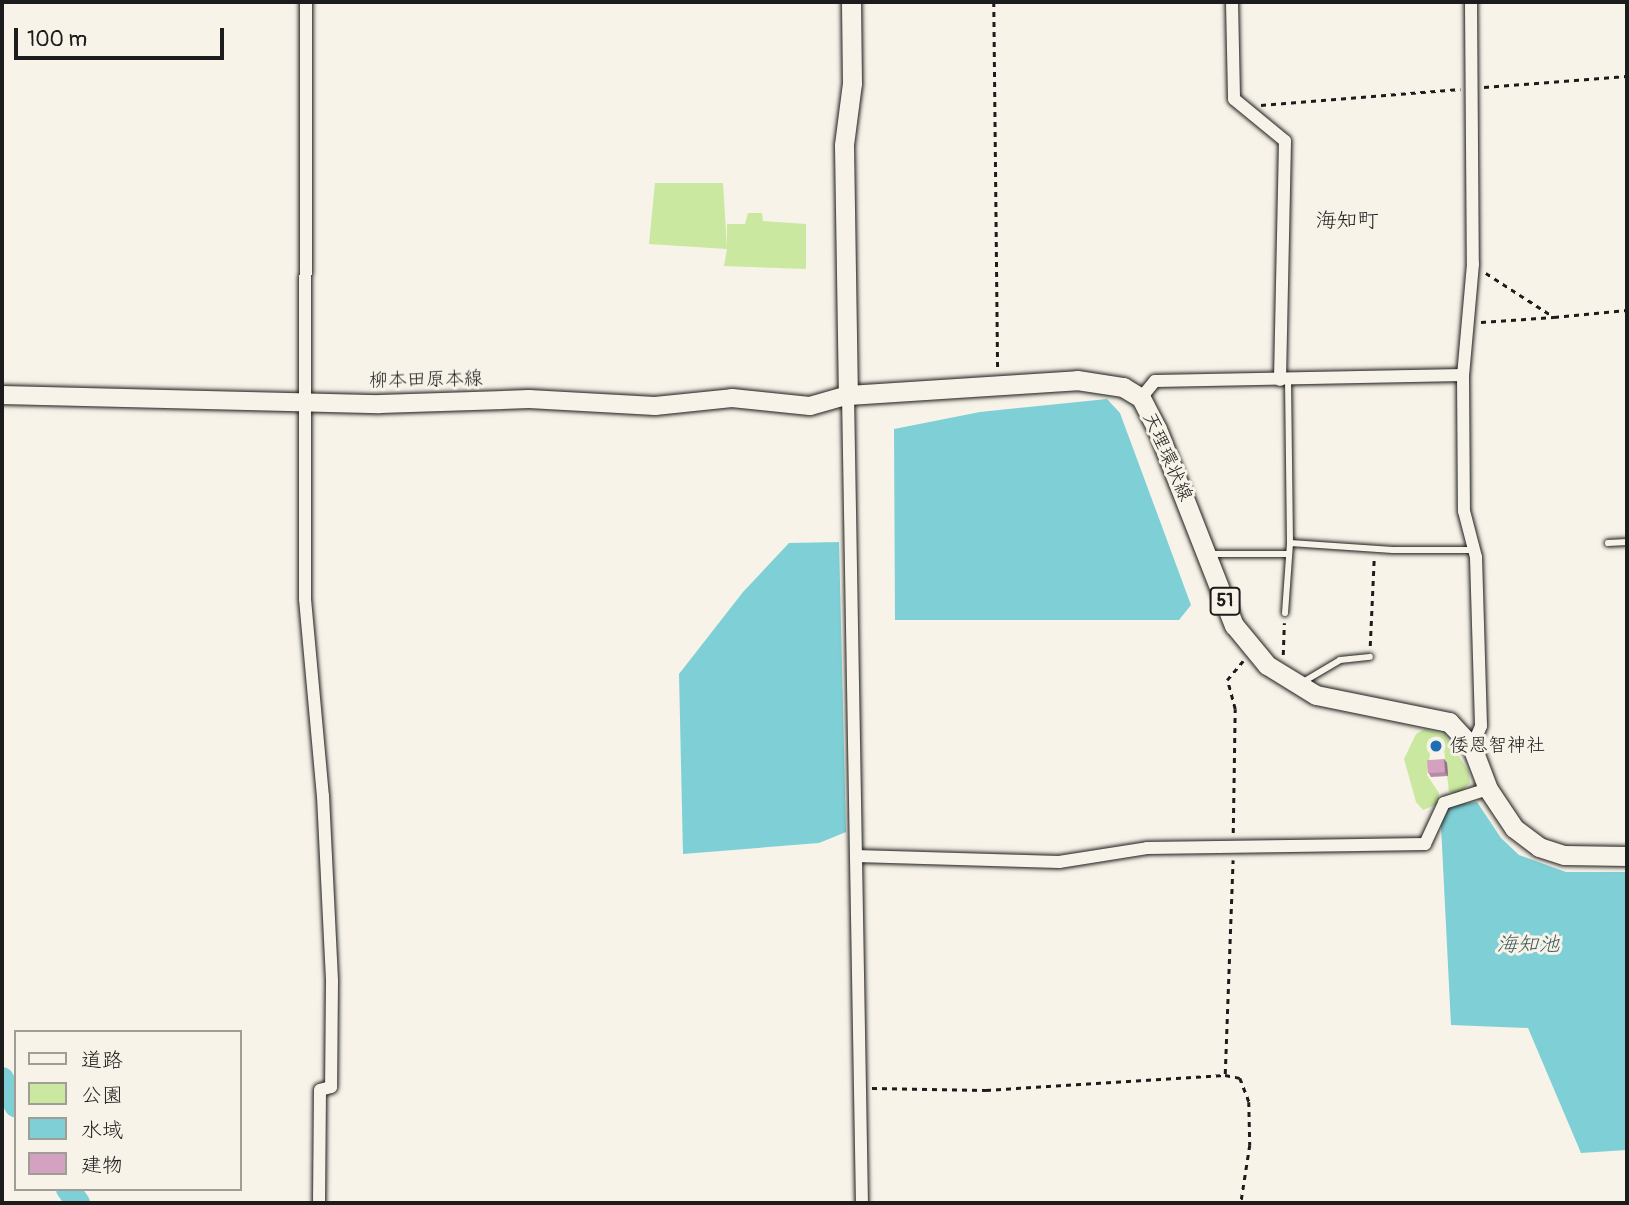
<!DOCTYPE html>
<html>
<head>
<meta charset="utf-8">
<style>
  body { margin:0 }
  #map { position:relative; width:1629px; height:1205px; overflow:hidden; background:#f7f3e8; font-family:Pangolin,"Klee One",sans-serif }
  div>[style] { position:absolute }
  .green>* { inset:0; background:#cae8a0 }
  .water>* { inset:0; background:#7fd0d6 }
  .river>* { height:24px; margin:-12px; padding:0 12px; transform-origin:12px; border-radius:12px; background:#7fd0d6 }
  .path>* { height:2.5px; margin-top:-1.25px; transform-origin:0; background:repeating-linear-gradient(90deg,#1c1c1c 0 5px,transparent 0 10px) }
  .roads { filter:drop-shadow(0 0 2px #1c1c1c) drop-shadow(0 0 2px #1c1c1c) }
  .lane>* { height:6px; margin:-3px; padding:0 3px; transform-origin:3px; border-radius:3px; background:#f7f3e8 }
  .street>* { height:12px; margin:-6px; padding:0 6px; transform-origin:6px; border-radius:6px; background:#f7f3e8 }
  .secondary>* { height:18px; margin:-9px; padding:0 9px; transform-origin:9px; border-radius:9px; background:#f7f3e8 }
  .primary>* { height:19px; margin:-9.5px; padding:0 9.5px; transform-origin:9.5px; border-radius:9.5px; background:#f7f3e8 }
  .wall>* { inset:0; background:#b68ba5 }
  .shaded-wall>* { inset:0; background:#947186 }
  .building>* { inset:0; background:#d4a2c0; transform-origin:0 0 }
  .dots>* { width:19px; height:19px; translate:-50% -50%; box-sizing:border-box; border:4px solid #f7f3e8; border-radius:50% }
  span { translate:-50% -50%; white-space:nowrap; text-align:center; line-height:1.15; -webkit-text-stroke:6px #f7f3e8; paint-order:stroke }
  .shield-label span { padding:2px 5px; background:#f7f3e8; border:2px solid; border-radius:5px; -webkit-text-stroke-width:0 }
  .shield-label { font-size:18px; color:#1c1c1c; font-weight:700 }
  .street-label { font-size:19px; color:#1c1c1c }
  .poi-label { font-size:19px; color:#1c1c1c }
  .left { translate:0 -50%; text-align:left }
  .neighbourhood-label { font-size:21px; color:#1c1c1c }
  .water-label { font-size:21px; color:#3f5b5d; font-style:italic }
  .frame { position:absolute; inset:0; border:4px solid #1c1c1c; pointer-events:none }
  .legend { position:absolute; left:14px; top:1030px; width:228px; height:161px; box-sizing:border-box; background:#f7f3e8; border:2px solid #9f9d96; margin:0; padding:9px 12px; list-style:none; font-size:21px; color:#1c1c1c }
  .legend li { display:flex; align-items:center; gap:14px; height:35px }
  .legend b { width:35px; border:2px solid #9f9d96 }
  .scale { position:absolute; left:14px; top:28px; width:210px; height:32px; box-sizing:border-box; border:4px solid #1c1c1c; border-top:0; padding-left:9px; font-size:21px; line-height:24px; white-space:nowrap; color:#1c1c1c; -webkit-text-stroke:5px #f7f3e8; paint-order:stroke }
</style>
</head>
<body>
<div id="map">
  <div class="green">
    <i style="clip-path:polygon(655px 183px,723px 183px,727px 248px,727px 224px,745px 224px,748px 213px,762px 213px,763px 221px,806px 224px,806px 269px,724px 266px,727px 249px,649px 244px)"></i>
    <i style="clip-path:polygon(1425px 729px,1445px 735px,1469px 772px,1470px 783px,1459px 794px,1449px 792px,1443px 741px,1432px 741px,1427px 775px,1439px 793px,1438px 804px,1423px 810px,1416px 802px,1404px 759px,1416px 734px)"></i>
  </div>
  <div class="water">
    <i style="clip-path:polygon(1107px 399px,1120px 413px,1191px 605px,1179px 620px,895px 620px,894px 429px,980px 412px)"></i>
    <i style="clip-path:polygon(839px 542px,846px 832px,819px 843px,683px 854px,679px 674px,743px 592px,789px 543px)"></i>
    <i style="clip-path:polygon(1477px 802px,1501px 838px,1519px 855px,1566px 872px,1627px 872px,1627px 1150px,1581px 1153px,1528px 1028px,1451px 1025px,1441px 826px,1446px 806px)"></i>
  </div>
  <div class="river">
    <i style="left:2px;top:1079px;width:30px;rotate:62deg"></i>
    <i style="left:68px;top:1189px;width:17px;rotate:54deg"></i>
  </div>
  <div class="path">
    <i style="left:994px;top:2px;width:366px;rotate:89.4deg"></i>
    <i style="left:1484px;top:87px;width:143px;rotate:-4.4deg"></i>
    <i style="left:1261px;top:105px;width:200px;rotate:-4.6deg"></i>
    <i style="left:1486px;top:273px;width:81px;rotate:32.9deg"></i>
    <i style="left:1554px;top:317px;width:73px;rotate:-5.5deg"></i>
    <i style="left:1481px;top:322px;width:73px;rotate:-3.9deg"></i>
    <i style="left:1370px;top:646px;width:88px;rotate:-87.4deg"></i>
    <i style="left:1283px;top:655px;width:32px;rotate:-88deg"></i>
    <i style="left:1233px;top:833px;width:124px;rotate:-89.1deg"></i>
    <i style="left:1235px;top:709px;width:30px;rotate:-105deg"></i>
    <i style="left:1227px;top:680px;width:25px;rotate:-50deg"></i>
    <i style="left:1225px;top:1074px;width:214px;rotate:-87.9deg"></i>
    <i style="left:872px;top:1088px;width:114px;rotate:1deg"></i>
    <i style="left:986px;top:1090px;width:239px;rotate:-3.6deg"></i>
    <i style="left:1225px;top:1075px;width:15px;rotate:11deg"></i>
    <i style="left:1240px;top:1078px;width:26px;rotate:69deg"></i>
    <i style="left:1249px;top:1102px;width:43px;rotate:88.7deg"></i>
    <i style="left:1250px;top:1145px;width:59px;rotate:98.8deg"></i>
  </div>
  <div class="roads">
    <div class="lane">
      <i style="left:1290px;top:543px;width:103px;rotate:3.9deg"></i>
      <i style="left:1393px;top:550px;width:81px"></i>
      <i style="left:1608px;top:543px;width:19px;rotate:-3deg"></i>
      <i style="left:1209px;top:554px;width:78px"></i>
      <i style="left:1285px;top:613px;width:70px;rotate:-85.9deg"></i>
      <i style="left:1290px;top:543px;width:163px;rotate:-90.7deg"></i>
      <i style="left:1303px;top:682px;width:43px;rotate:-30.7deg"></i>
      <i style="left:1340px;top:660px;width:30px;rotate:-6deg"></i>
    </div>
    <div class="street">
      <i style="left:306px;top:2px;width:597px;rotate:90.1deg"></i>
      <i style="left:305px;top:599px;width:198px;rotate:84.8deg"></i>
      <i style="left:323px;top:796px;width:185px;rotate:87.2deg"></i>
      <i style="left:332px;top:981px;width:106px;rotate:90.5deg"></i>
      <i style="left:331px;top:1087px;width:11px;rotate:165deg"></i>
      <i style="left:320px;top:1090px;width:113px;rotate:90.5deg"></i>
      <i style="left:1232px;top:2px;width:97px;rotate:88.8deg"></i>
      <i style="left:1234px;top:99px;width:66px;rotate:39.5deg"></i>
      <i style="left:1285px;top:141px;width:239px;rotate:91.2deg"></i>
      <i style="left:1471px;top:2px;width:262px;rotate:89.6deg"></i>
      <i style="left:1473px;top:264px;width:111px;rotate:95.1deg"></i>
      <i style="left:1463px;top:375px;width:136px;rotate:89.6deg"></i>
      <i style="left:1464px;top:511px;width:48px;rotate:75.4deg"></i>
      <i style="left:1476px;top:557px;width:169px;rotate:88.3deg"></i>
      <i style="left:1481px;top:726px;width:23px;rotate:113deg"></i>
      <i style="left:848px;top:395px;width:808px;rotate:89.01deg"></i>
      <i style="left:1141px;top:398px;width:22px;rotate:-51deg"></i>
      <i style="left:1155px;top:381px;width:308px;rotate:-1.1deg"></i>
      <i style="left:856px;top:856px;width:203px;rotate:1.7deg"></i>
      <i style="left:1059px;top:862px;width:89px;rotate:-9deg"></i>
      <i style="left:1147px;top:848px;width:278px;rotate:-0.8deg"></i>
      <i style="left:1425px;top:844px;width:45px;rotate:-65.1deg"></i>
      <i style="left:1444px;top:803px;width:46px;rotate:-17.7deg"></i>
    </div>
    <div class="secondary">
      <i style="left:2px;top:395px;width:378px;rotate:1.4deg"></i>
      <i style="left:380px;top:404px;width:149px;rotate:-1.9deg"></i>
      <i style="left:529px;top:399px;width:126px;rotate:3.2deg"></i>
      <i style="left:655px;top:406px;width:77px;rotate:-5.9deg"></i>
      <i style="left:732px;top:398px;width:78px;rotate:5.9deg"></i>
      <i style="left:810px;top:406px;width:40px;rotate:-16deg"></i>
    </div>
    <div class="primary">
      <i style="left:851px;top:2px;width:81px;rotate:89.3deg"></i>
      <i style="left:852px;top:83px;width:63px;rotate:97.4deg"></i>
      <i style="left:844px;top:145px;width:250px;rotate:89.1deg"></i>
      <i style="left:848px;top:395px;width:229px;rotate:-3.7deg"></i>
      <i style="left:1077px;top:380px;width:47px;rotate:8.7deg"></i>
      <i style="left:1123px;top:387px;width:21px;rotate:31deg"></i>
      <i style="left:1141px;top:398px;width:35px;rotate:63deg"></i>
      <i style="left:1157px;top:429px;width:211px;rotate:68.6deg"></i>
      <i style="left:1234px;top:625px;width:52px;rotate:50.5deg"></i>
      <i style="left:1267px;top:665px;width:57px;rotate:31.5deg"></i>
      <i style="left:1316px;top:695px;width:136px;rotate:11.5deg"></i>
      <i style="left:1449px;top:722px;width:34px;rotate:47deg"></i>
      <i style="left:1472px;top:747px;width:45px;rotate:69.1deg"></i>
      <i style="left:1488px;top:789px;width:47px;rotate:56.3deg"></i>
      <i style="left:1514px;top:828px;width:31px;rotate:37deg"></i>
      <i style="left:1539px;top:847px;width:26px;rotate:18deg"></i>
      <i style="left:1564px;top:855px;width:63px;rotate:0.9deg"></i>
    </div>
  </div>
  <div class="wall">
    <i style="clip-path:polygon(1444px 759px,1447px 763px,1448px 776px,1431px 777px,1428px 772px)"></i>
  </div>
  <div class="shaded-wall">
    <i style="clip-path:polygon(1444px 759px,1447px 763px,1448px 776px,1445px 772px)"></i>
  </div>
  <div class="building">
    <i style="left:1444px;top:759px;width:13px;height:17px;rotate:86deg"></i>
  </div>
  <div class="dots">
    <i style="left:1436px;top:746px;background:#1f6fb2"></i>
  </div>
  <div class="shield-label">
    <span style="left:1225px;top:601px">51</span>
  </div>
  <div class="street-label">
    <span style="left:426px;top:380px;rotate:-1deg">柳本田原本線</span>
    <span style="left:1167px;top:457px;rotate:66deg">天理環状線</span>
  </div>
  <div class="poi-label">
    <span class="left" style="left:1450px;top:746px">倭恩智神社</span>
  </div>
  <div class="neighbourhood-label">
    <span style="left:1347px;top:221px">海知町</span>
  </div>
  <div class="water-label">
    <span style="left:1528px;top:945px">海知池</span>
  </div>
  <div class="frame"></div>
  <ul class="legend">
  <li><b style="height:9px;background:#f7f3e8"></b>道路</li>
  <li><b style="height:19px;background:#cae8a0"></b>公園</li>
  <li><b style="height:19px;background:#7fd0d6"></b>水域</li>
  <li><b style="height:19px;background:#d4a2c0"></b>建物</li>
  </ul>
  <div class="scale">100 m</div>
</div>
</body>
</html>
